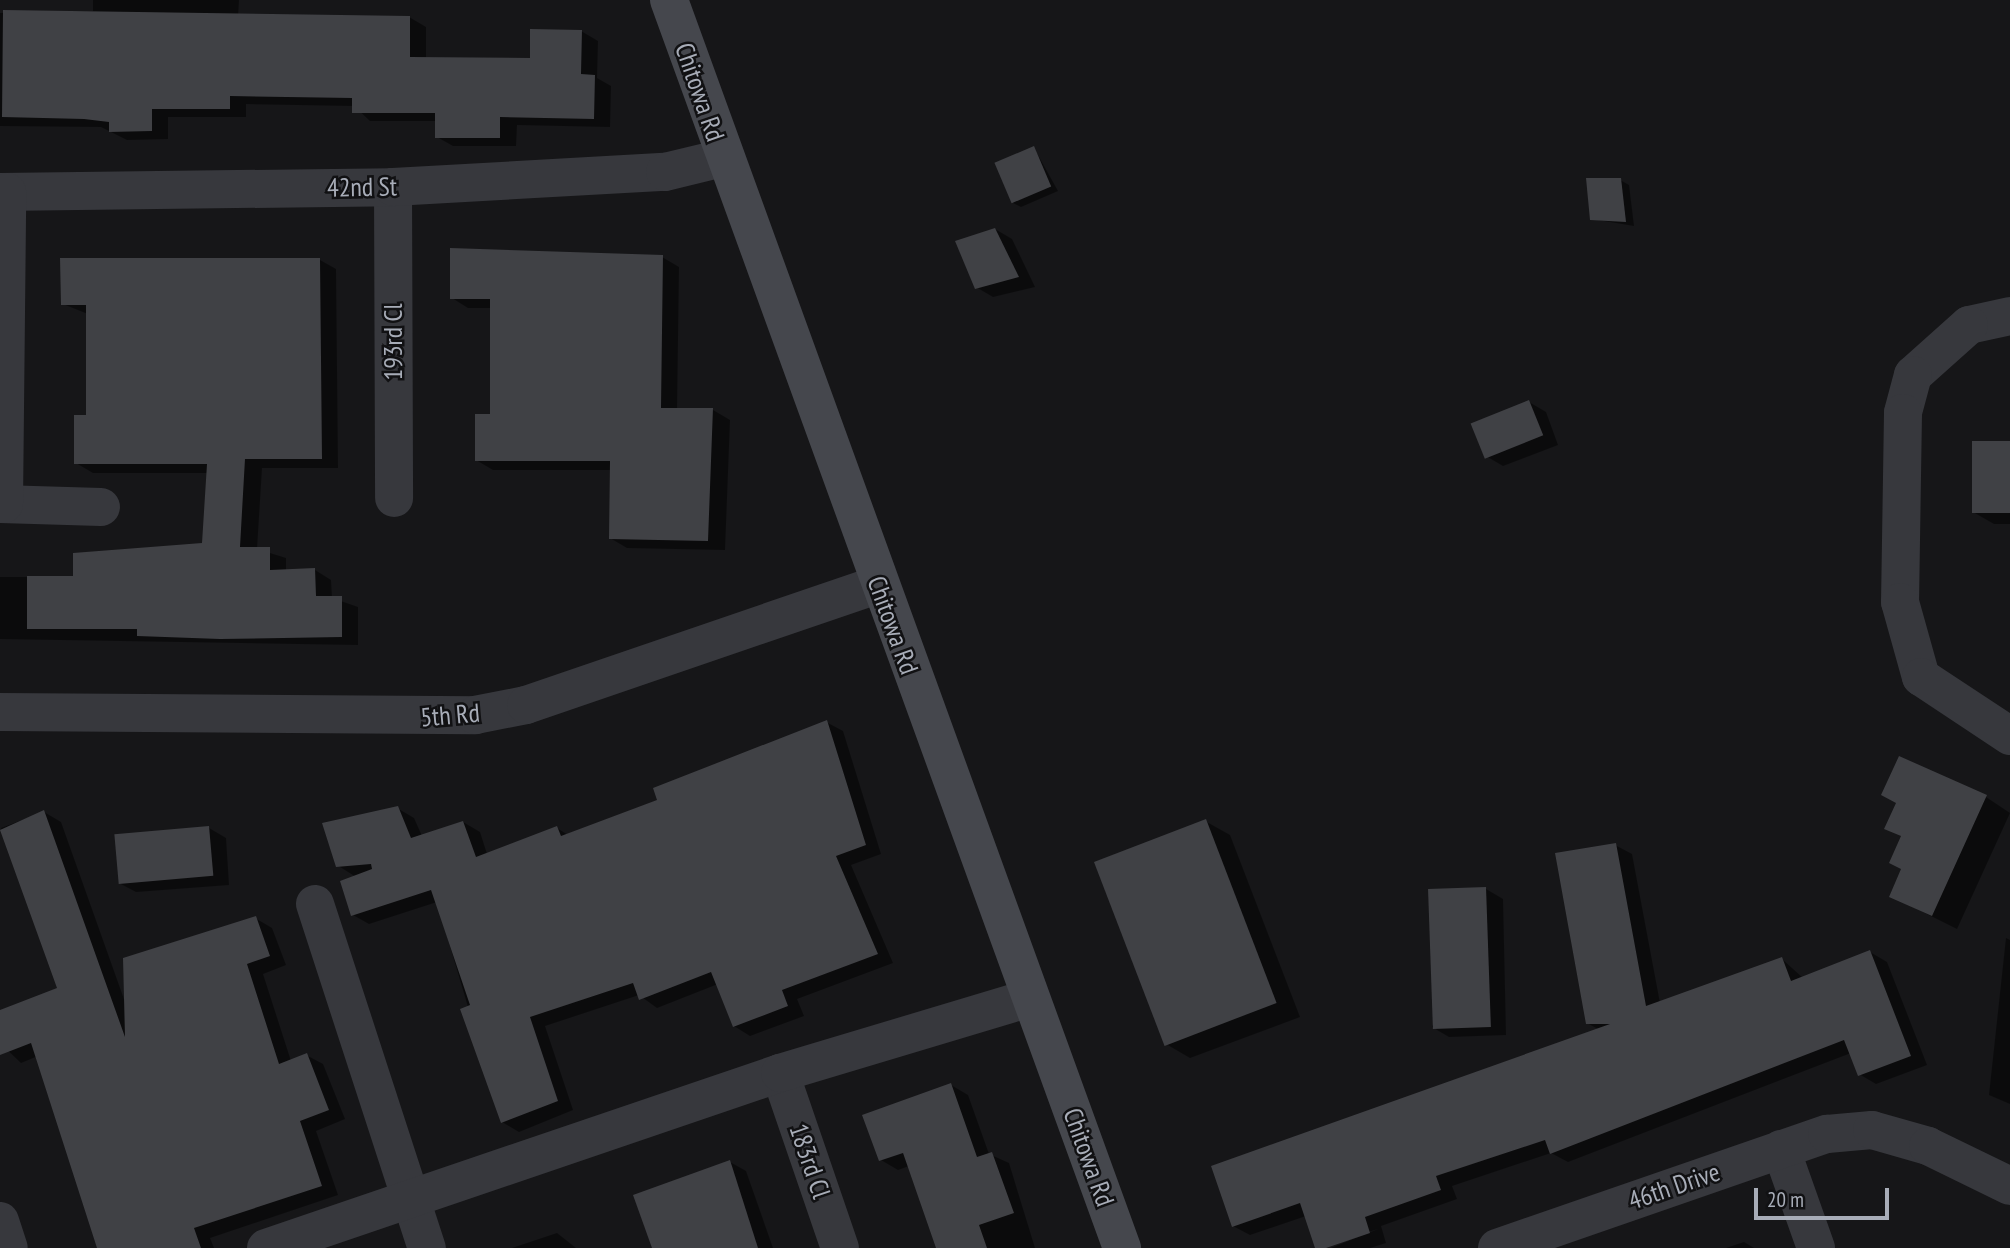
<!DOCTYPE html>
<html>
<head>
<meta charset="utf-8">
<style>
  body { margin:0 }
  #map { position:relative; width:2010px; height:1248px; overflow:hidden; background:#161618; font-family:"PT Sans Narrow",sans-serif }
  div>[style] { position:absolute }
  .shadow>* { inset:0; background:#0007 }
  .building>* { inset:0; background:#404145; transform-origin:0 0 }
  .street>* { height:38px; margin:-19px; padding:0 19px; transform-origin:19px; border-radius:19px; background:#37383d }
  .secondary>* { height:38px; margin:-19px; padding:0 19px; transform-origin:19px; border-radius:19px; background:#45474d }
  span { translate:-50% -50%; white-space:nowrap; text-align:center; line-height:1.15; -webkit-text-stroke:5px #111113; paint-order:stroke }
  .street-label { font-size:26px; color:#a8adb8 }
  .scale { position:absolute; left:1754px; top:1188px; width:135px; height:32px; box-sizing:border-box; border:4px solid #a8adb8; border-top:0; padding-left:9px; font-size:21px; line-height:24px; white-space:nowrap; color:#a8adb8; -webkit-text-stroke:5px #111113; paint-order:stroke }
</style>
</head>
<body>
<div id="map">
  <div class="shadow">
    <i style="clip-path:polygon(93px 0,239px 0,238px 17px,409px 17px,426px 27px,426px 59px,531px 60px,581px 31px,598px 41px,597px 78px,611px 86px,610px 127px,517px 125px,516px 146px,453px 146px,437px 137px,437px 121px,370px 121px,354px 106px,246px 104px,246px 117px,168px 117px,168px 139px,127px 140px,101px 127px,0 126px,0 13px,93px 11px)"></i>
    <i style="clip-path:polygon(1034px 148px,1058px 191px,1021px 207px,1013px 203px)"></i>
    <i style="clip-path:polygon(1620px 180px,1629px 185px,1634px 226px,1592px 219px)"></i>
    <i style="clip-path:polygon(995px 229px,1012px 239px,1035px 287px,993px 297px,976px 287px)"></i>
    <i style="clip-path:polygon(662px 257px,679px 267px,677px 410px,713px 410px,730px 420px,725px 550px,627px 548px,610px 538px,611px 470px,493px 470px,476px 460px,492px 415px,492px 308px,468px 308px,452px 298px)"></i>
    <i style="clip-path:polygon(320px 260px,336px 269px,338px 468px,262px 468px,257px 549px,286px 558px,286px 571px,315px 570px,331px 580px,332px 598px,358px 607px,358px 645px,0 639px,0 577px,75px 577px,203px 545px,208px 473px,93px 473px,76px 463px,88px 417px,88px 314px,63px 304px)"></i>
    <i style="clip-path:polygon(1529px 402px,1546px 412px,1558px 445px,1503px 466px,1486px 456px)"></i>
    <i style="clip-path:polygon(2010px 443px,2010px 524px,1994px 524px,1973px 512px)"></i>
    <i style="clip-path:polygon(826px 722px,843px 731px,881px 854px,851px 865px,893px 963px,797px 999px,804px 1016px,750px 1036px,734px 1026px,718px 984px,657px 1008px,639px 995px,545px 1026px,573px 1110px,519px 1132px,502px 1122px,437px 902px,369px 924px,353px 915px,356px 877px,337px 865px,397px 808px,414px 818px,422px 836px,463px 822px,480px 832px,487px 854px,557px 828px,568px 835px,659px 801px)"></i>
    <i style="clip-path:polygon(1986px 797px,2010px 813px,1957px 929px,1891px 896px,1903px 869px,1903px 837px,1887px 828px)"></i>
    <i style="clip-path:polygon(44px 812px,61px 822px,125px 1002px,255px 918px,272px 928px,286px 965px,263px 974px,291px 1061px,306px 1055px,323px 1064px,345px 1119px,316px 1131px,338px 1195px,210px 1238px,214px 1248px,99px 1248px,38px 1056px,21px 1063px,0 1043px,0 1012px,59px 989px,1px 828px)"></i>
    <i style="clip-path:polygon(1205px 821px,1230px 835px,1300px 1017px,1190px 1058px,1166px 1044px)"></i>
    <i style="clip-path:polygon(209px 828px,226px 838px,229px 885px,136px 892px,119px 883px)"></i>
    <i style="clip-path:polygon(1615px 845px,1632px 854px,1660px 1003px,1782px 959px,1803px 978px,1870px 952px,1887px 962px,1927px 1065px,1876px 1084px,1859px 1074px,1851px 1053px,1568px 1162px,1551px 1153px,1452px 1186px,1457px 1199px,1381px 1226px,1386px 1243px,1370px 1248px,1331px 1248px,1378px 1229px,1317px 1248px,1306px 1216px,1250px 1235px,1233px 1226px,1598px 1029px,1587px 1023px)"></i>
    <i style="clip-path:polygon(1486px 889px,1503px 899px,1506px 1035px,1449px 1037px,1432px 1027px)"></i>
    <i style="clip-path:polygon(2006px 938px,2010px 940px,2010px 1104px,1989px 1095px)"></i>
    <i style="clip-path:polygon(951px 1085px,968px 1095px,989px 1154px,1009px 1163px,1035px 1248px,938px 1248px,909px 1166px,898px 1170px,881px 1160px)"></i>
    <i style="clip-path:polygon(730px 1162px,746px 1171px,773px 1248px,654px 1248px)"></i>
    <i style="clip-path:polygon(557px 1233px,576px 1248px,512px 1248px)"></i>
    <i style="clip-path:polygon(1744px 1242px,1754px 1248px,1726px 1248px)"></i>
  </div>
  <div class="building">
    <i style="clip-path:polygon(3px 10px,410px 16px,410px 57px,530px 58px,530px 29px,582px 30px,581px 74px,595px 75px,594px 119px,500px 117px,500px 138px,435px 138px,435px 113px,352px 113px,352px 98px,230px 96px,230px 109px,152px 109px,152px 131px,109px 132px,109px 122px,84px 119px,2px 117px)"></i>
    <i style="left:1034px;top:146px;width:44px;height:43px;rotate:67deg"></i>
    <i style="clip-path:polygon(1586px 178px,1621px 178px,1626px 222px,1590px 220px)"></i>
    <i style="clip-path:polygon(995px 228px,1019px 277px,975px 289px,955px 241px)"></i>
    <i style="clip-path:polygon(450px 248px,663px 255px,661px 408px,713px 408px,708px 541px,609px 539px,610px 461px,475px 461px,475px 414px,490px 414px,490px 299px,450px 299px)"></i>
    <i style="clip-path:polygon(60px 258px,320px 258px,322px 459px,245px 459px,240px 547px,270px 547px,270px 570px,315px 568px,316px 596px,342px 596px,342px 637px,220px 639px,137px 636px,137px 629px,27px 629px,27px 576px,73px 576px,73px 553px,202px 543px,207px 464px,74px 464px,74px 415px,86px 415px,86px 305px,61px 305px)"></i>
    <i style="left:1529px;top:400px;width:38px;height:63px;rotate:68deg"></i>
    <i style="left:1972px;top:441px;width:38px;height:72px"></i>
    <i style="clip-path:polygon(827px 720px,866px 845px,836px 856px,878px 954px,782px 990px,788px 1006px,733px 1027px,711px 972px,639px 1000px,633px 983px,530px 1017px,558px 1101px,501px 1123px,460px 1009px,470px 1005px,431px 890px,351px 916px,340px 881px,372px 869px,371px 864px,336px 867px,322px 823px,398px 806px,411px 838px,463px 821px,476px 857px,557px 826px,561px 836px,657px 800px,653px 788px)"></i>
    <i style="clip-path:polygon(1899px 756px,1987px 795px,1932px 916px,1889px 897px,1901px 869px,1889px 863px,1901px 836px,1884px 829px,1896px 803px,1881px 795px)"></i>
    <i style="clip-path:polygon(44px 810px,125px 1037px,123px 958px,256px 916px,270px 956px,247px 964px,279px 1064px,307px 1053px,329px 1110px,300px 1121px,322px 1186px,194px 1228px,201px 1248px,97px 1248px,31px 1043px,0 1055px,0 1010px,57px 988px,0 830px)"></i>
    <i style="left:1206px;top:819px;width:197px;height:120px;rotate:69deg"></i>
    <i style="left:209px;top:826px;width:50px;height:95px;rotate:85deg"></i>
    <i style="clip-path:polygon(1616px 843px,1646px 1006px,1782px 957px,1791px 981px,1870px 950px,1911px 1056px,1858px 1076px,1844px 1040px,1550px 1154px,1545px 1140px,1436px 1176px,1441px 1190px,1365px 1217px,1370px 1233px,1326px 1248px,1315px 1248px,1300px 1203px,1232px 1227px,1211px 1166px,1610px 1024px,1586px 1024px,1555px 853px)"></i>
    <i style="left:1486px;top:887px;width:140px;height:58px;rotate:88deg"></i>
    <i style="clip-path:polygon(951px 1083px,977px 1157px,992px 1152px,1014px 1213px,979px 1225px,987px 1248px,936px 1248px,903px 1153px,879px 1161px,862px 1115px)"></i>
    <i style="clip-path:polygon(730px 1160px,758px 1248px,652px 1248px,633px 1195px)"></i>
  </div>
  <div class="street">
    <i style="left:393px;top:187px;width:311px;rotate:89.8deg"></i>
    <i style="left:0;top:192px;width:393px;rotate:-0.7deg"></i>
    <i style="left:393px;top:187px;width:272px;rotate:-3.2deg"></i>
    <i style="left:665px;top:172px;width:60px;rotate:-13.6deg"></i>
    <i style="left:2010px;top:316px;width:42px;rotate:167.6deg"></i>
    <i style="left:1969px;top:325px;width:75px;rotate:138.2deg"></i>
    <i style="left:1913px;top:375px;width:39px;rotate:105deg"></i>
    <i style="left:1903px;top:413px;width:189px;rotate:90.9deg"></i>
    <i style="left:1900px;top:602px;width:78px;rotate:74.4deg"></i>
    <i style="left:1921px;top:677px;width:107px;rotate:33.5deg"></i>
    <i style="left:0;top:504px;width:101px;rotate:1.7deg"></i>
    <i style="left:4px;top:504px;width:312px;rotate:-89.4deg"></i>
    <i style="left:0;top:712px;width:475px;rotate:0.4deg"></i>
    <i style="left:475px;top:715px;width:52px;rotate:-11.1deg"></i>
    <i style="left:526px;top:705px;width:373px;rotate:-18.9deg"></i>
    <i style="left:315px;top:904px;width:362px;rotate:72deg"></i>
    <i style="left:780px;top:1073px;width:185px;rotate:71.1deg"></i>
    <i style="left:1781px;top:1149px;width:105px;rotate:70.5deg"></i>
    <i style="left:0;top:1221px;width:28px;rotate:72deg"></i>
    <i style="left:266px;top:1248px;width:543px;rotate:-18.8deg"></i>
    <i style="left:780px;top:1073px;width:261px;rotate:-16.7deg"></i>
    <i style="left:1497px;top:1248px;width:349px;rotate:-19.1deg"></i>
    <i style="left:1827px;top:1134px;width:45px;rotate:-5.1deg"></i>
    <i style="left:1872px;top:1130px;width:58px;rotate:15.9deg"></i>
    <i style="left:1928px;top:1146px;width:91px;rotate:26deg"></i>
  </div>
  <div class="secondary">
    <i style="left:669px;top:0;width:1328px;rotate:70.05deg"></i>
  </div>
  <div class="street-label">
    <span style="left:700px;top:92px;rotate:71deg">Chitowa Rd</span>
    <span style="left:362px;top:187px;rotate:-1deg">42nd St</span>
    <span style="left:393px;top:342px;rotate:-90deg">193rd Cl</span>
    <span style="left:893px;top:625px;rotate:70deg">Chitowa Rd</span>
    <span style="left:450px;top:715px;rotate:-5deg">5th Rd</span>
    <span style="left:1089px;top:1157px;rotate:70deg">Chitowa Rd</span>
    <span style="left:810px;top:1161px;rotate:71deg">183rd Cl</span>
    <span style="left:1674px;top:1186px;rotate:-19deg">46th Drive</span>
  </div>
  <div class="scale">20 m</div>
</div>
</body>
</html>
